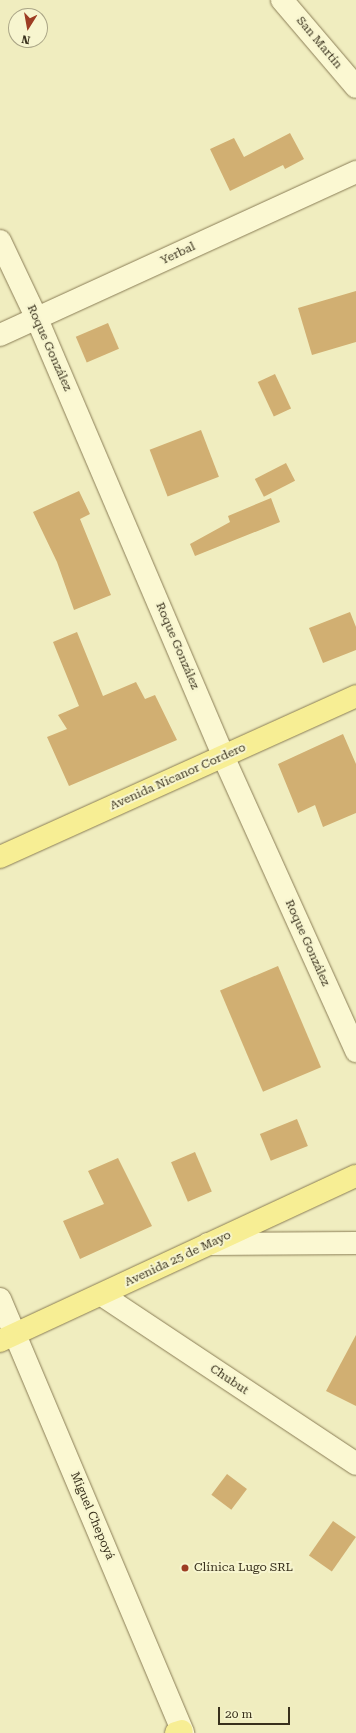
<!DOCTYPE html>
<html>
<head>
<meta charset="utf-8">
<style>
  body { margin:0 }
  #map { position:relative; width:356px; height:1733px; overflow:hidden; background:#f0edbf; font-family:"Roboto Serif",serif }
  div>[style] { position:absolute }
  .building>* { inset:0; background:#d1af72; transform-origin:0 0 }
  .roads { filter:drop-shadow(0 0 1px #8a7d56) drop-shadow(0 0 1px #8a7d56) }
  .minor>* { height:22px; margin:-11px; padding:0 11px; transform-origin:11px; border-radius:11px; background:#fbf8d2 }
  .major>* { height:22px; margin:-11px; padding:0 11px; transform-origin:11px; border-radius:11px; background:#f7ee94 }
  .dots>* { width:11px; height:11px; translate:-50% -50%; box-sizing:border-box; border:2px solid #f7f5cf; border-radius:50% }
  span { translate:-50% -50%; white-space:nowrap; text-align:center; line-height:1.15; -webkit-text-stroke:4px #f7f5cf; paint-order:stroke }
  .street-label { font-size:12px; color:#38301c }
  .poi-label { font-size:12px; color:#38301c }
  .left { translate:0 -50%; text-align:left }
  .north { position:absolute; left:8px; top:8px; width:40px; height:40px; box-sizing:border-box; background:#f7f5cf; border:1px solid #aba687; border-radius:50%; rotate:191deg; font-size:11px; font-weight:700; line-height:16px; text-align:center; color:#38301c }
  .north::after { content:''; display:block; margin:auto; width:14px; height:18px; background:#9d3d23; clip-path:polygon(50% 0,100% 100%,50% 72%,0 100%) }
  .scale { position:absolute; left:218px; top:1707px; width:72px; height:18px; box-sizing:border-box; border:2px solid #38301c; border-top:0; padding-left:5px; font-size:12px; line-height:14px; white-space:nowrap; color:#38301c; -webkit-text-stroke:3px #f7f5cf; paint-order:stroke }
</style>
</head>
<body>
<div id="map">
  <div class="building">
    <i style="clip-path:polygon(290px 133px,304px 159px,285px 169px,283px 165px,230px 191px,210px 149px,234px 138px,244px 157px)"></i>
    <i style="clip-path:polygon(356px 291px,356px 342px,312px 355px,298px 308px)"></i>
    <i style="left:108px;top:323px;width:28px;height:35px;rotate:67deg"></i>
    <i style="left:275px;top:374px;width:38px;height:19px;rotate:65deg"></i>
    <i style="left:201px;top:430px;width:50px;height:55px;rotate:69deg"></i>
    <i style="left:286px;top:463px;width:20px;height:35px;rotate:63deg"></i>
    <i style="clip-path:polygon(79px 491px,90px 514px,80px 519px,111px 595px,74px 610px,57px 562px,33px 512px)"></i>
    <i style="clip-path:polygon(271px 498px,280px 522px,195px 556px,190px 544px,230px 522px,228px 516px)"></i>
    <i style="clip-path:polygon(350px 612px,356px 627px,356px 650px,323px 663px,309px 628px)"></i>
    <i style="clip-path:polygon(77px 632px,103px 696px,136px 682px,145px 699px,155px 695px,177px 740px,69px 786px,47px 737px,67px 729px,58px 715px,79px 706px,53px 642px)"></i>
    <i style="clip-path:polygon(343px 734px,356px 764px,356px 813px,323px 827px,315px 805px,298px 813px,278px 764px)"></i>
    <i style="left:278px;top:966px;width:110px;height:63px;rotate:67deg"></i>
    <i style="left:297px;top:1119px;width:29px;height:40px;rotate:68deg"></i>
    <i style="left:195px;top:1152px;width:43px;height:26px;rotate:67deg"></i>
    <i style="clip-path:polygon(118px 1158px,152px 1226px,80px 1259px,63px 1221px,104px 1204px,88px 1171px)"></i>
    <i style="clip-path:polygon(356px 1335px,356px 1406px,326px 1391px)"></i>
    <i style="left:227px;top:1474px;width:25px;height:26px;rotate:37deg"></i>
    <i style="left:333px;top:1521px;width:28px;height:42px;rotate:35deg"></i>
  </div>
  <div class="roads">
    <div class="minor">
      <i style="left:282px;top:0;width:114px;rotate:49.6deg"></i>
      <i style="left:0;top:241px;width:86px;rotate:64.6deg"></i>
      <i style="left:37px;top:319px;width:475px;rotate:66.9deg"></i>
      <i style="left:223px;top:756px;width:324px;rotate:65.7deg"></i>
      <i style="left:0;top:335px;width:392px;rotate:-24.6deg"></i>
      <i style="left:208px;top:1244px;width:148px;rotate:-0.4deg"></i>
      <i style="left:102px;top:1295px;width:305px;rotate:33.6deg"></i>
      <i style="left:0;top:1299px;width:471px;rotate:67.1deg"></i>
    </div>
    <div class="major">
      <i style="left:0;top:857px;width:391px;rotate:-24.3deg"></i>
      <i style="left:0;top:1341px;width:392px;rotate:-24.9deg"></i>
      <i style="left:176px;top:1733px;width:6px;rotate:-18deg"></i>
    </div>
  </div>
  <div class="dots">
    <i style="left:185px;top:1568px;background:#9d3d23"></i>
  </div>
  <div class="street-label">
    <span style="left:319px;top:43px;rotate:50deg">San Martín</span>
    <span style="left:178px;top:254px;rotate:-25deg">Yerbal</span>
    <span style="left:49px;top:348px;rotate:66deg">Roque González</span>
    <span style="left:177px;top:646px;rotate:67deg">Roque González</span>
    <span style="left:178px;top:777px;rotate:-24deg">Avenida Nicanor Cordero</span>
    <span style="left:307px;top:943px;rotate:66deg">Roque González</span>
    <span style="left:178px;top:1259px;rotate:-25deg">Avenida 25 de Mayo</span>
    <span style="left:229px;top:1380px;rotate:34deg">Chubut</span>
    <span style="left:92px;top:1516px;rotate:67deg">Miguel Chepoyá</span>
  </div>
  <div class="poi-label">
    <span class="left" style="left:194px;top:1568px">Clínica Lugo SRL</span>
  </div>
  <div class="north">N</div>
  <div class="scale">20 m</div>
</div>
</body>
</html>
